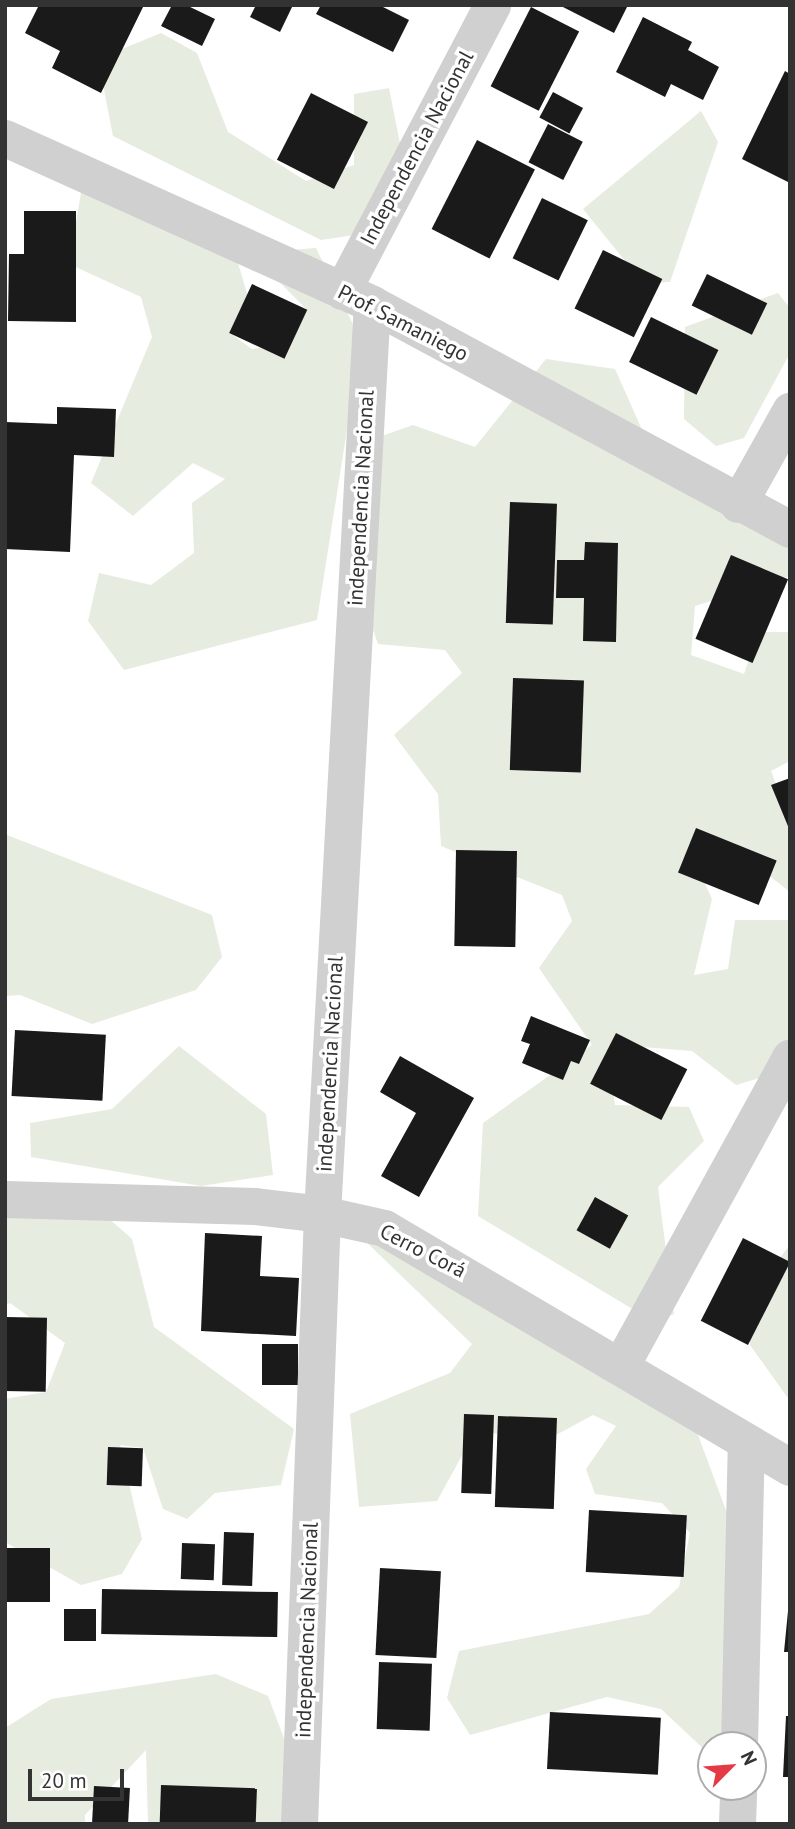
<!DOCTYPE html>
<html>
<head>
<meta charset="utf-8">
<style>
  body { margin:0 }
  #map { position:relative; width:795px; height:1829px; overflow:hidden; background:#fff; font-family:"PT Sans",sans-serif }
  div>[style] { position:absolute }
  .green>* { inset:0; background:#e6ecdf }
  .building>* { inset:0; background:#1a1a1a; transform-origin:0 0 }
  .minor>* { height:37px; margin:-18.5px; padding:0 18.5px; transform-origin:18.5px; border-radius:18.5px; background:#d0d0d0 }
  span { translate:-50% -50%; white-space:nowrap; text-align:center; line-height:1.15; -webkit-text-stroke:7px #fff; paint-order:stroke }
  .street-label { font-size:21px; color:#333 }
  .frame { position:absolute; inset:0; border:7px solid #333; pointer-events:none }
  .north { position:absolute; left:697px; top:1731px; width:70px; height:70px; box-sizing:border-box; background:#fff; border:2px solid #adadad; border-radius:50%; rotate:65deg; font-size:19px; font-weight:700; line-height:28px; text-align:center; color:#333 }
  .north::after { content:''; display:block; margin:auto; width:24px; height:32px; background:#e63946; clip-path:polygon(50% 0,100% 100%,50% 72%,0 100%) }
  .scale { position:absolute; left:28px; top:1769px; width:96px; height:32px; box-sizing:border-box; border:4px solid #333; border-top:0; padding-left:9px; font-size:21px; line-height:24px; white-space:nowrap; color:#333; -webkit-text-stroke:5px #fff; paint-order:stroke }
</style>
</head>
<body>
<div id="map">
  <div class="green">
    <i style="clip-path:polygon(161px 33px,197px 53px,228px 132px,306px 181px,354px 165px,354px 94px,389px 88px,404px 163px,361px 234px,321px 240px,113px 136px,98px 59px)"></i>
    <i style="clip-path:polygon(701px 111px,718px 142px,670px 282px,643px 283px,583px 209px)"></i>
    <i style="clip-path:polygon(83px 181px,236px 256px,248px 297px,230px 333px,252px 349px,289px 344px,307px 310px,251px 253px,316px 248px,361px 341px,317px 620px,124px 670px,88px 621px,99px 573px,151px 585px,194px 553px,192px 503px,225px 479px,193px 463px,133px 516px,91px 483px,152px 337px,141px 297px,69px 264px)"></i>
    <i style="clip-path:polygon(778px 293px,790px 308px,790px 353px,744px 438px,716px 446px,684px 419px,685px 327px)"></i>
    <i style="clip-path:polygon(546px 359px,615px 369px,643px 432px,719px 512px,790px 523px,790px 576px,695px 606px,691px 655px,744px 674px,758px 632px,790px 632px,790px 761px,771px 771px,790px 821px,790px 892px,725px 841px,695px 862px,712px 899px,694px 975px,728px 969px,735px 920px,790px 920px,790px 1069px,736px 1085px,692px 1051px,630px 1046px,609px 1065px,615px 1105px,689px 1107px,704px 1141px,658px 1187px,674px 1314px,654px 1322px,478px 1216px,483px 1123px,592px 1045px,539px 968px,572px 921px,562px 895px,441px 846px,438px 794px,394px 735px,462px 673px,445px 650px,378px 644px,350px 565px,376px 438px,413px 425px,475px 447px)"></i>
    <i style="clip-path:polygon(7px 835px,212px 915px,222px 957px,196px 990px,92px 1024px,20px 995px,5px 996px)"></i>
    <i style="clip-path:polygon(179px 1046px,266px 1114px,273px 1175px,201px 1186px,31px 1157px,30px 1123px,112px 1109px)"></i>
    <i style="clip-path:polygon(89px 1201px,132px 1239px,154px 1327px,294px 1429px,281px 1485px,215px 1493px,187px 1519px,163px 1509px,143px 1448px,120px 1445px,142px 1539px,122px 1574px,81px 1585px,5px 1542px,5px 1399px,46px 1392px,65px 1343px,10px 1303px,5px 1305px,5px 1202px)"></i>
    <i style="clip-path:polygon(360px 1236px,681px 1389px,737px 1540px,725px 1745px,711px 1745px,708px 1753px,661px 1709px,607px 1697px,470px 1735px,447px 1698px,459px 1651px,649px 1614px,679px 1587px,690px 1533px,662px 1503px,595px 1494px,586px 1469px,616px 1426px,593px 1415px,543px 1442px,476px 1430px,437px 1501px,359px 1507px,350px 1414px,450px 1373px,472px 1344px)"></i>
    <i style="clip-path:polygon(790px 1245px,790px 1401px,750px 1345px,752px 1292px)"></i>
    <i style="clip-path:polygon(216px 1674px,268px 1696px,288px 1749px,288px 1824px,148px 1824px,146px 1750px,85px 1815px,85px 1824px,5px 1824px,5px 1728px,51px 1699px)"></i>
  </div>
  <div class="building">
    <i style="clip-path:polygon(39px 5px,144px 5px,101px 93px,52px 68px,60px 51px,25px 33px)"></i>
    <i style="clip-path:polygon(172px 5px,186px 5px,215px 19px,202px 46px,161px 26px)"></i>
    <i style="clip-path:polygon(256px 5px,293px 5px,280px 32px,250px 17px)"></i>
    <i style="clip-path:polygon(321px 5px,379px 5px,409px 20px,393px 52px,316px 14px)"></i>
    <i style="clip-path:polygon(559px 5px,628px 5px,614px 33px)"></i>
    <i style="left:531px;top:7px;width:54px;height:89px;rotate:27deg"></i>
    <i style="clip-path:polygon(643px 17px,692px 42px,688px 50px,719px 67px,703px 100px,671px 84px,665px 97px,616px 72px)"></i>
    <i style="clip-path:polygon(785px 71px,790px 74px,790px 183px,742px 159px)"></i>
    <i style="left:553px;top:92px;width:34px;height:29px;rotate:28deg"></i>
    <i style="left:311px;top:93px;width:64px;height:75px;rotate:27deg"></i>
    <i style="left:548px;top:124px;width:39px;height:43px;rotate:27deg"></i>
    <i style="left:477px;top:140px;width:65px;height:100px;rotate:27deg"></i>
    <i style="left:542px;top:198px;width:51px;height:67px;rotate:26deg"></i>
    <i style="clip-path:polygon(24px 211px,76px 211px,76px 322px,8px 321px,9px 254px,24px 254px)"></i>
    <i style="left:603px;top:250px;width:66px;height:65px;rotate:26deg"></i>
    <i style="left:707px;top:274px;width:67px;height:35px;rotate:26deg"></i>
    <i style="left:252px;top:284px;width:61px;height:54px;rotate:25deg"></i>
    <i style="left:651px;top:317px;width:75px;height:50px;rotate:26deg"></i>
    <i style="clip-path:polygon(57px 407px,116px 409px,114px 457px,74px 455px,70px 552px,5px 549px,5px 422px,57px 424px)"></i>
    <i style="left:510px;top:502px;width:47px;height:121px;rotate:2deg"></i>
    <i style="clip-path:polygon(585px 542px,618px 543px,616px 642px,583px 641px,584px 598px,556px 598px,557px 560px,584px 560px)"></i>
    <i style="left:731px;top:555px;width:62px;height:91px;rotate:23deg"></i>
    <i style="left:513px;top:678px;width:71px;height:92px;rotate:2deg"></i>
    <i style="clip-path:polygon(790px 778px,790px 831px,771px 785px)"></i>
    <i style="left:696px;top:828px;width:87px;height:48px;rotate:22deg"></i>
    <i style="left:456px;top:850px;width:61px;height:96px;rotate:1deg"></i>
    <i style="clip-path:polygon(531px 1016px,590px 1040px,579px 1064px,571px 1061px,563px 1080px,522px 1063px,530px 1044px,521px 1041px)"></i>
    <i style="left:15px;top:1030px;width:91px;height:66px;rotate:3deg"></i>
    <i style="left:616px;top:1033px;width:80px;height:57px;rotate:27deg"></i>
    <i style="clip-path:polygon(400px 1056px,474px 1098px,419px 1197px,381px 1176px,416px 1113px,380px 1092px)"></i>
    <i style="left:595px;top:1197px;width:38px;height:38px;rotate:29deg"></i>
    <i style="clip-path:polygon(205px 1233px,262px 1236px,260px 1276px,299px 1278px,296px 1336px,201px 1331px)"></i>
    <i style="left:743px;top:1238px;width:53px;height:93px;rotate:27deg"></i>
    <i style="left:5px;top:1317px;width:42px;height:74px;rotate:1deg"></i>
    <i style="left:262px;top:1344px;width:36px;height:41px"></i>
    <i style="left:464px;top:1414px;width:30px;height:79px;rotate:2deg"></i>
    <i style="left:498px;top:1416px;width:59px;height:91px;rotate:2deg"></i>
    <i style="left:108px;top:1447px;width:35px;height:38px;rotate:2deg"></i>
    <i style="left:589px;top:1510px;width:98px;height:62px;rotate:3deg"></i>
    <i style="left:224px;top:1532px;width:30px;height:53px;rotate:2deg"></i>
    <i style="left:182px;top:1543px;width:33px;height:36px;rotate:2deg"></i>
    <i style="left:5px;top:1548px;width:45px;height:54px"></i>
    <i style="left:380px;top:1568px;width:61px;height:87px;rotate:3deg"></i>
    <i style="left:102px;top:1589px;width:176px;height:45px;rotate:1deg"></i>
    <i style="left:64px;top:1609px;width:32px;height:32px"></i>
    <i style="clip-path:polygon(788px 1611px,790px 1611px,790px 1652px,784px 1652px)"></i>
    <i style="left:379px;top:1662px;width:53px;height:67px;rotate:2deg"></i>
    <i style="left:550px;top:1712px;width:111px;height:57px;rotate:3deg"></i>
    <i style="clip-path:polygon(786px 1716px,790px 1716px,790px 1777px,783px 1777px)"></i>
    <i style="left:161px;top:1785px;width:96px;height:37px;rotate:2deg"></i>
    <i style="left:94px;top:1786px;width:36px;height:36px;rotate:3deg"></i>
  </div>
  <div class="minor">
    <i style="left:5px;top:138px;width:403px;rotate:24.3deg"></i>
    <i style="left:372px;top:304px;width:475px;rotate:28.3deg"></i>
    <i style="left:342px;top:291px;width:323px;rotate:-62.3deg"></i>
    <i style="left:738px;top:504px;width:107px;rotate:-60.8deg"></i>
    <i style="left:5px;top:1199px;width:250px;rotate:1.6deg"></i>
    <i style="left:255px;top:1206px;width:67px;rotate:6.8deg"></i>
    <i style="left:322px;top:1214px;width:64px;rotate:12.7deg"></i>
    <i style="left:384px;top:1228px;width:471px;rotate:30.5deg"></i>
    <i style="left:621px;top:1365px;width:351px;rotate:-61.2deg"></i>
    <i style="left:739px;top:1745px;width:301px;rotate:-88.7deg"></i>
    <i style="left:299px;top:1824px;width:610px;rotate:-87.84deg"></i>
    <i style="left:322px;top:1214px;width:911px;rotate:-86.86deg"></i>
    <i style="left:737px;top:1824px;width:37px;rotate:-88deg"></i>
  </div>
  <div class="street-label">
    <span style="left:417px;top:148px;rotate:-62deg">Independencia Nacional</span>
    <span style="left:403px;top:323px;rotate:27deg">Prof. Samaniego</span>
    <span style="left:361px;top:498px;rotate:-87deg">independencia Nacional</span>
    <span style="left:330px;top:1064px;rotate:-87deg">independencia Nacional</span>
    <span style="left:423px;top:1251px;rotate:27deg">Cerro Corá</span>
    <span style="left:307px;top:1630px;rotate:-88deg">independencia Nacional</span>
  </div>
  <div class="frame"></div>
  <div class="north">N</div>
  <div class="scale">20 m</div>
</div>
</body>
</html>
